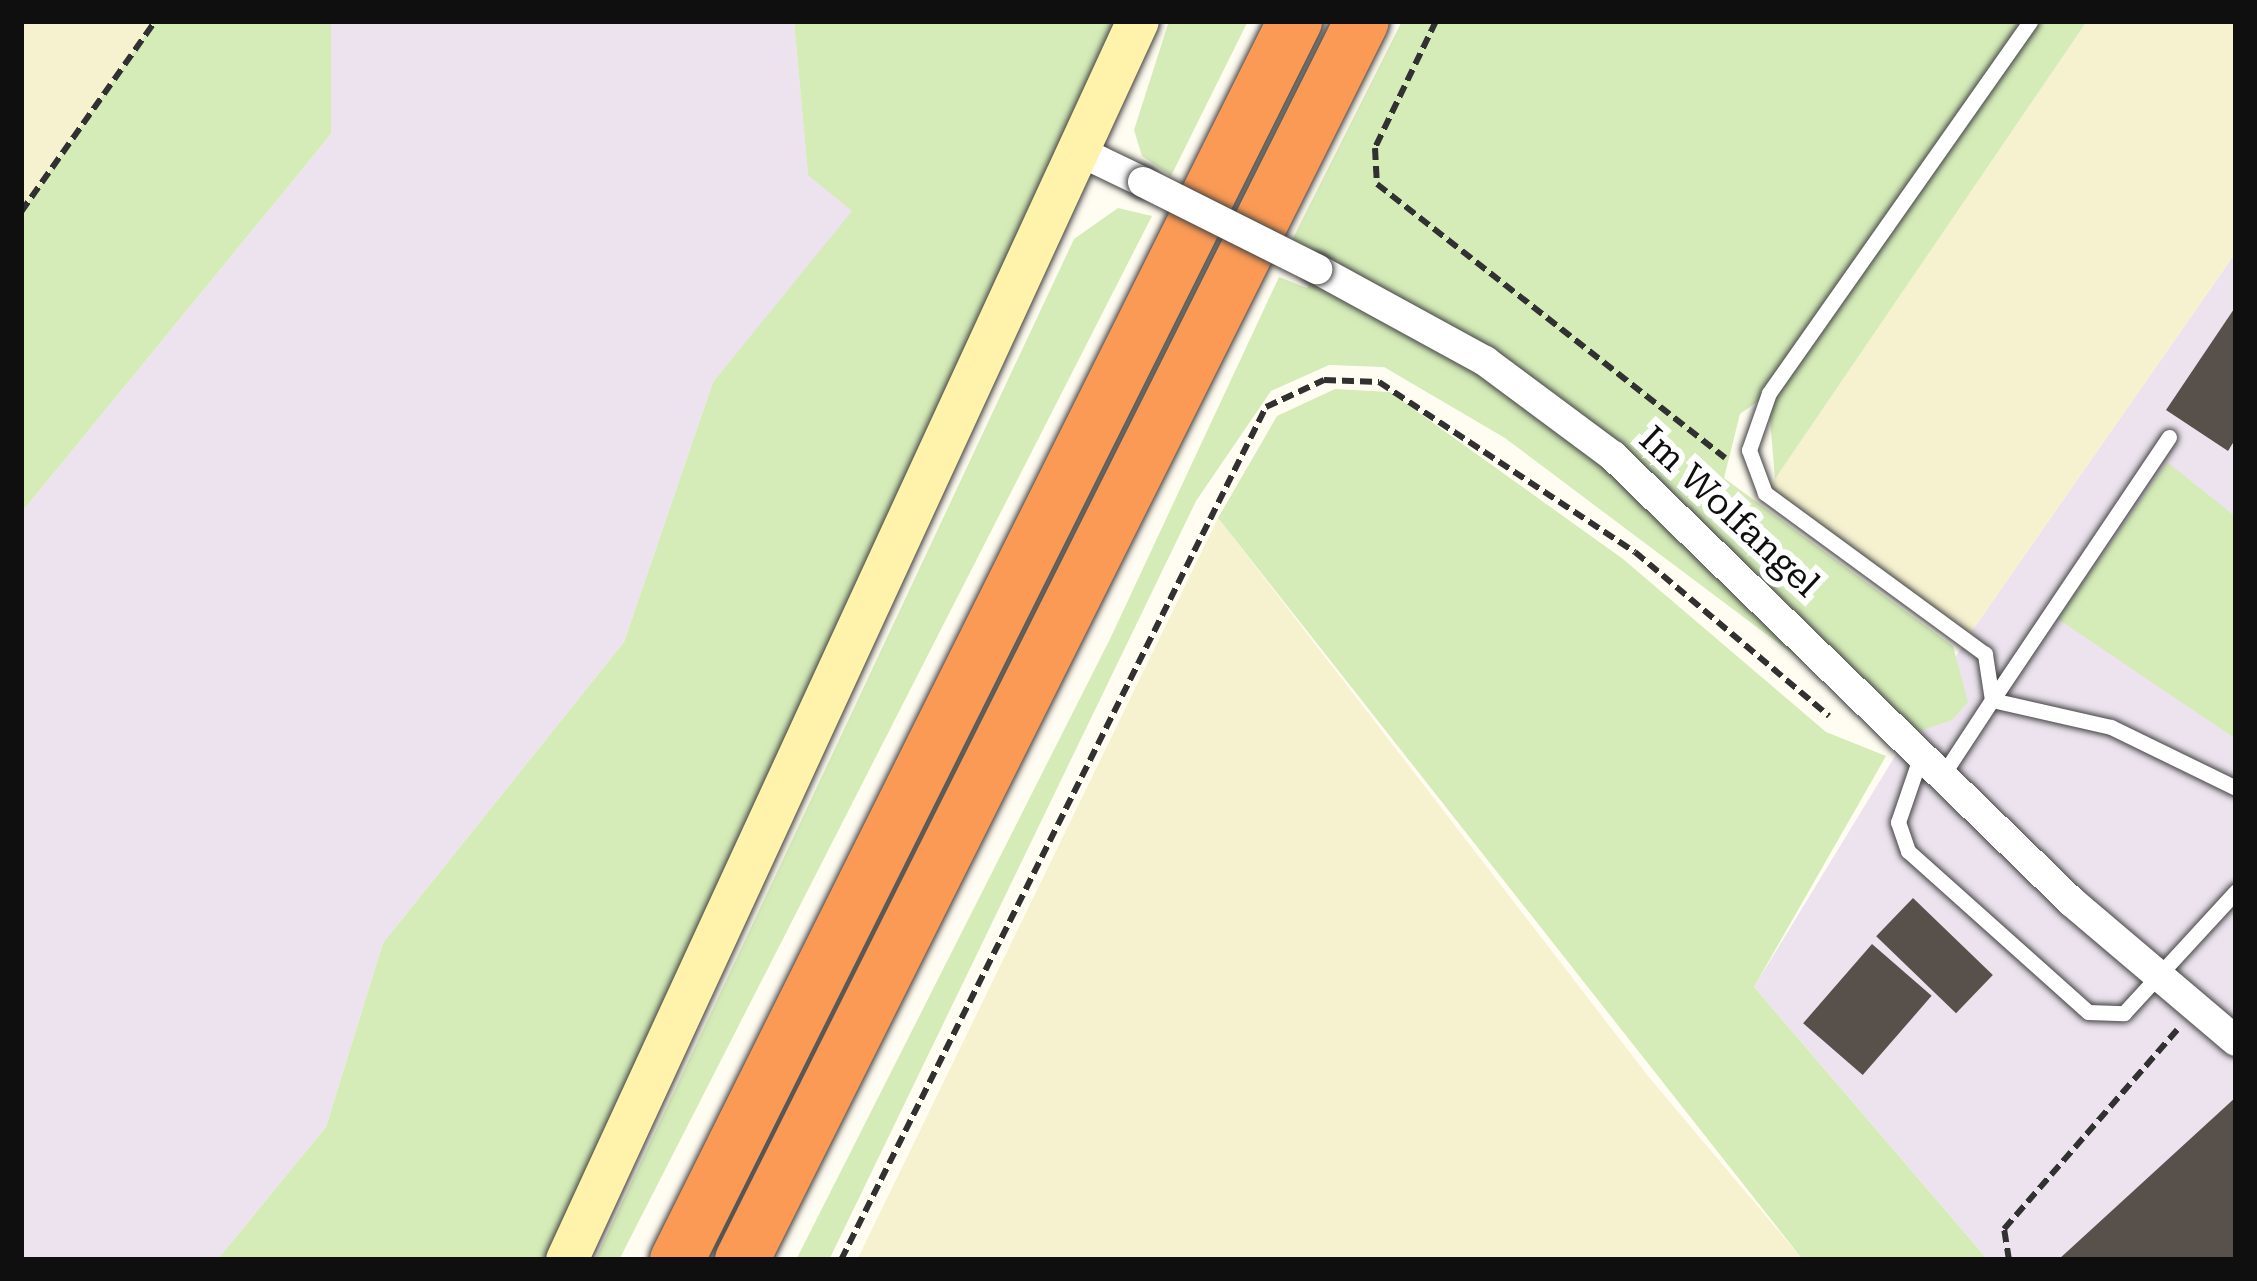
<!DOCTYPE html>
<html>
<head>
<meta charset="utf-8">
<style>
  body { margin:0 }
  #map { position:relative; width:2257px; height:1281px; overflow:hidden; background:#fffcf1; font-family:"Roboto Serif",serif }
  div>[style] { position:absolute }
  .industrial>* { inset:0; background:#ece3ee }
  .farmland>* { inset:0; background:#f6f2d0 }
  .green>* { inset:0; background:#d5ecb9 }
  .building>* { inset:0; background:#58504b; transform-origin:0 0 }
  .path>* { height:6px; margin-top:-3px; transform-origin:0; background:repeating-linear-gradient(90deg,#313131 0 12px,transparent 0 18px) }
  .roads { filter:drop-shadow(0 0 3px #424242) drop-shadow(0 0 3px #424242) }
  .lane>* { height:15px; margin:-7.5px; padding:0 7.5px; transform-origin:7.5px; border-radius:7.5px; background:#fff }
  .street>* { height:30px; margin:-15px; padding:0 15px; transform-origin:15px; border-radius:15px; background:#fff }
  .secondary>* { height:42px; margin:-21px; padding:0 21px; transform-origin:21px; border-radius:21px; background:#fff3ac }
  .highway>* { height:54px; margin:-27px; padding:0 27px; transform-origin:27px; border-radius:27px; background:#fa9a55 }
  .bridges { filter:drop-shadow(0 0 3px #424242) drop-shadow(0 0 3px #424242) }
  .street-bridge>* { height:30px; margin:-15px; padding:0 15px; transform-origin:15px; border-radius:15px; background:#fff }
  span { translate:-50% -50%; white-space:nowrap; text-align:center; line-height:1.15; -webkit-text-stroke:12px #fff; paint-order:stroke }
  .street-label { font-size:36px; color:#0f0f0f }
  .frame { position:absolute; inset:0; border:24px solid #0f0f0f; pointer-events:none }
</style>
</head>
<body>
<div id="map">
  <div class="industrial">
    <i style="clip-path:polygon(331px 21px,794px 21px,808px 174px,853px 211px,713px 382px,624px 642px,383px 943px,326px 1127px,217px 1260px,21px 1260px,21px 513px,331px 134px)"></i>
    <i style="clip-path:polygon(2236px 252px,2236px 1260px,1988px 1260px,1754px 987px,1969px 635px)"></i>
  </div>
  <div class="farmland">
    <i style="clip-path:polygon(21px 21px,155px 21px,21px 212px)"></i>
    <i style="clip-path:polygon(2087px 21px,2236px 21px,2236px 252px,1969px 635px,1765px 493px)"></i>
    <i style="clip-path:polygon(1218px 518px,1648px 1076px,1803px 1260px,857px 1260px)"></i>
  </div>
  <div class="green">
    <i style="clip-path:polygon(155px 21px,331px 21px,331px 134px,21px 513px,21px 212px)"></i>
    <i style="clip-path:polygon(794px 21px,1121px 21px,549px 1260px,217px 1260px,326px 1127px,383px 943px,624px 642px,713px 382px,852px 211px,808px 175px)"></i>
    <i style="clip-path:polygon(1169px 21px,1248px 21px,1171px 176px,1142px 156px,1134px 130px)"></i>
    <i style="clip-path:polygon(1402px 21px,2087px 21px,1775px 479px,1768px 394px,1740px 414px,1724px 478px,1953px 646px,1968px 702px,1952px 720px,1903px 737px,1505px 438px,1384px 367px,1329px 365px,1271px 391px,1196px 501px,829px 1260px,796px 1260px,1110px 639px,1279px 277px,1307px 288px,1324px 257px,1292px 240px)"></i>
    <i style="clip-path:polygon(1118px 208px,1152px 216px,619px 1260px,595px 1260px,1074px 239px)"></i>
    <i style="clip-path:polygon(1335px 389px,1390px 392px,1623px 559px,1826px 732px,1886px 756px,1754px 987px,1988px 1260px,1803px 1260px,1218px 518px,1277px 416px)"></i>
    <i style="clip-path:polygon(2167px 462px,2236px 517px,2236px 739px,2058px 619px)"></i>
  </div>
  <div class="building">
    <i style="clip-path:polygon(2236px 306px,2236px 438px,2228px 451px,2166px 410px)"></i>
    <i style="left:1913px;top:898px;width:111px;height:53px;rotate:44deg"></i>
    <i style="left:1872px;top:944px;width:79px;height:105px;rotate:41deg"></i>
    <i style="clip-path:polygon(2236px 1097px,2236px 1260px,2058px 1260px)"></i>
  </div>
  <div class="path">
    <i style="left:1436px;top:21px;width:141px;rotate:115.7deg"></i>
    <i style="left:1375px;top:148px;width:36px;rotate:87deg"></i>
    <i style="left:1377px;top:184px;width:443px;rotate:38.2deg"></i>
    <i style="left:21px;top:212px;width:233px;rotate:-54.9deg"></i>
    <i style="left:841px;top:1260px;width:953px;rotate:-63.52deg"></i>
    <i style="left:1266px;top:407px;width:64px;rotate:-25deg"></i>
    <i style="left:1324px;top:380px;width:55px;rotate:2.1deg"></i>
    <i style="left:1379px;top:382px;width:307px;rotate:33.6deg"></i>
    <i style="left:1635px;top:552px;width:254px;rotate:40.2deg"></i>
    <i style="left:2009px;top:1260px;width:31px;rotate:-99deg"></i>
    <i style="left:2004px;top:1229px;width:264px;rotate:-49deg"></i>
  </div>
  <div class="roads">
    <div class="lane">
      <i style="left:2169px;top:437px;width:317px;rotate:123.9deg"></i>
      <i style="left:1992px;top:700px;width:122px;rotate:12.8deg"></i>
      <i style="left:2111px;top:727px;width:139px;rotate:26deg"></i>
      <i style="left:1921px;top:755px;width:71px;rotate:108.9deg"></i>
      <i style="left:1898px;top:822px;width:31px;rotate:71deg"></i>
      <i style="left:1908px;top:851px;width:241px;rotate:41.8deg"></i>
      <i style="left:2088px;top:1012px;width:36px;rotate:2deg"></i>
      <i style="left:2124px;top:1013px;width:166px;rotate:-47.4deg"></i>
      <i style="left:1942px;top:776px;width:91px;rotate:-56.7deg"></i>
      <i style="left:1992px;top:700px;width:47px;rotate:-98.7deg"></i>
      <i style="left:1985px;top:654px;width:273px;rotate:-143.8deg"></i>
      <i style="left:1765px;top:493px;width:46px;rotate:-110.4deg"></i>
      <i style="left:1749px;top:450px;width:60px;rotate:-70.7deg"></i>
      <i style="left:1769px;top:393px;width:454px;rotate:-54.9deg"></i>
    </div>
    <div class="street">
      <i style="left:1085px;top:154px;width:64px;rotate:25.8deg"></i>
      <i style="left:1317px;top:269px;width:192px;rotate:28.7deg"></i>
      <i style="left:1485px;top:361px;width:159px;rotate:36.6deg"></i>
      <i style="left:1613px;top:456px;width:640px;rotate:44.18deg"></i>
      <i style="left:2072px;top:902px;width:215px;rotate:40.3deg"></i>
    </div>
    <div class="secondary">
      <i style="left:567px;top:1260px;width:1364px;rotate:-65.26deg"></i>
    </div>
    <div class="highway">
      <i style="left:677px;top:1260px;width:1385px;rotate:-63.49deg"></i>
      <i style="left:742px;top:1260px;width:1385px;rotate:-63.42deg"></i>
    </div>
  </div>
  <div class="bridges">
    <div class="street-bridge">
      <i style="left:1143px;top:182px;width:195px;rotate:26.6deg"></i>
    </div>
  </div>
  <div class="street-label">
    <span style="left:1729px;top:512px;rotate:43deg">Im Wolfangel</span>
  </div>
  <div class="frame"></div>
</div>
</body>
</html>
